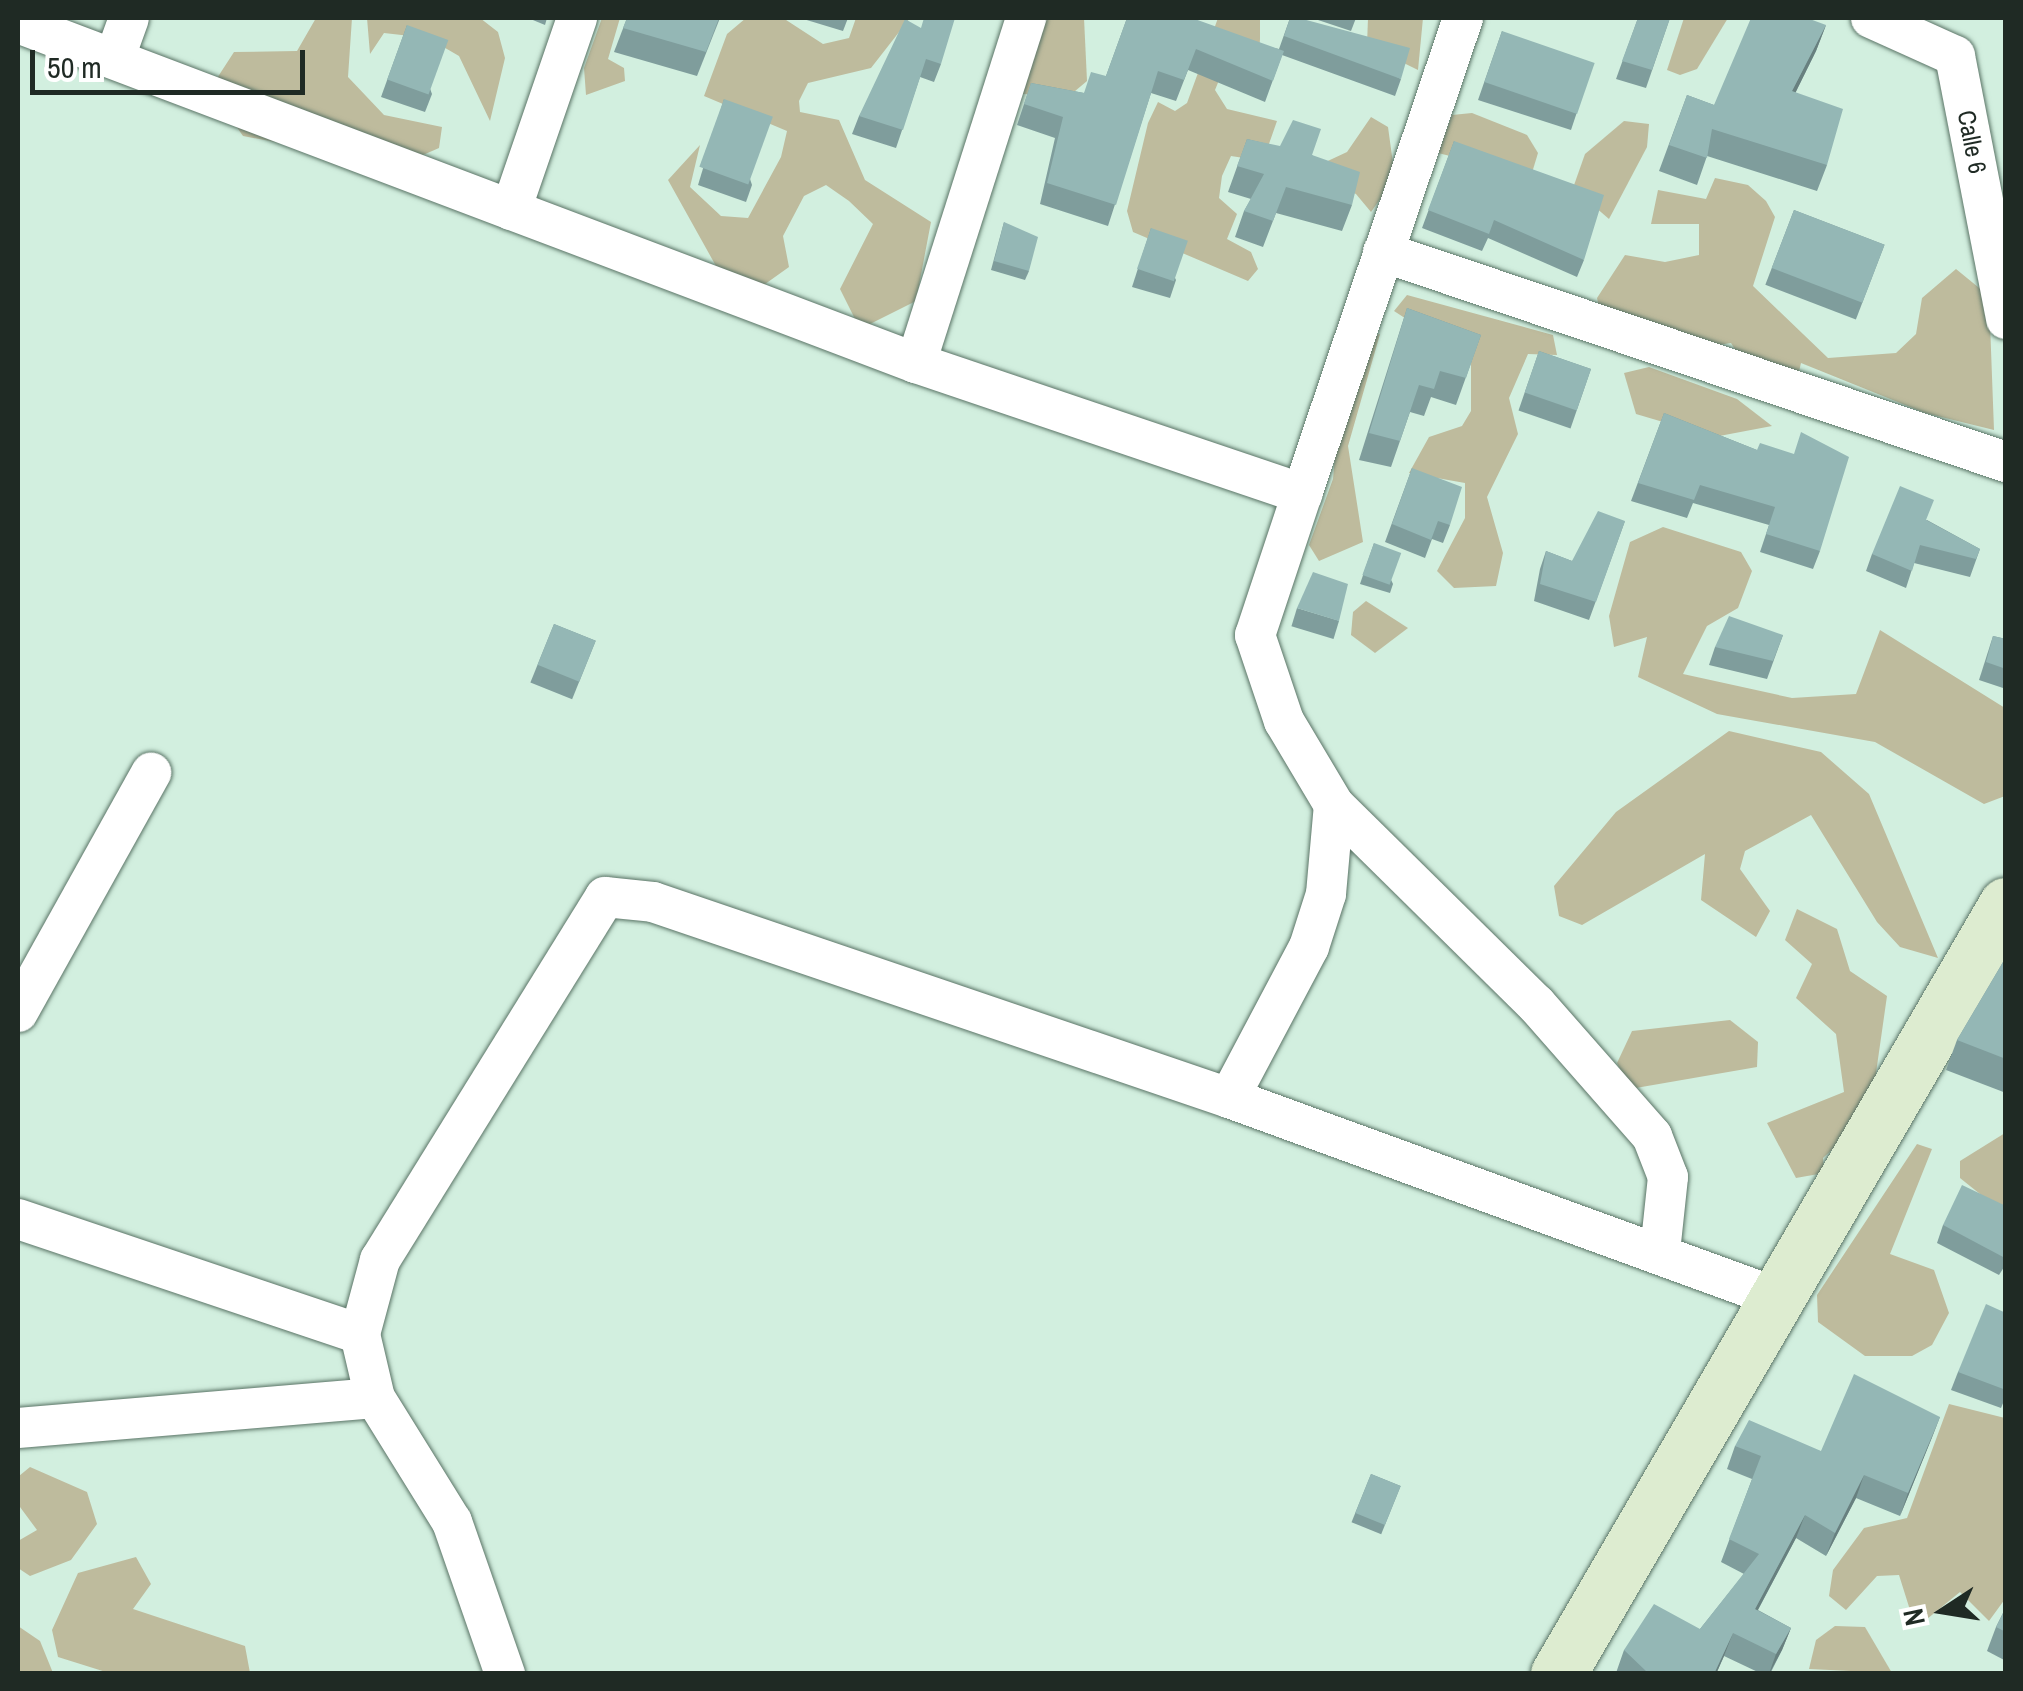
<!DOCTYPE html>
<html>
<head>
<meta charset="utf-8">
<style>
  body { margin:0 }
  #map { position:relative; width:2023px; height:1691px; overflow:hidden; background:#d2efdf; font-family:"Archivo Narrow",sans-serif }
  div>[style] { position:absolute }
  .green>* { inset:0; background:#bebb9d }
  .roads { filter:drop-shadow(0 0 2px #5a7466) drop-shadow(0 0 2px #5a7466) }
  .street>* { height:40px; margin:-20px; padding:0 20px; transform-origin:20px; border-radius:20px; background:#fff }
  .secondary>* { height:55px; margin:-27.5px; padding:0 27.5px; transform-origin:27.5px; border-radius:27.5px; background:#ddecd0 }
  .wall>* { inset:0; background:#7f9d9c; transform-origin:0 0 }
  .shaded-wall>* { inset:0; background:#68807f }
  .building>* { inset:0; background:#94b7b5; transform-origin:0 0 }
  span { translate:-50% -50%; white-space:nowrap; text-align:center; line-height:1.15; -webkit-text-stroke:8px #fff; paint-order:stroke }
  .street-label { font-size:25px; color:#1f2a24 }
  .frame { position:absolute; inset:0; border:20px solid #1f2a24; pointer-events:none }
  .north { position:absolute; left:1893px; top:1561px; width:100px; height:100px; -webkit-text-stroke:8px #fff; paint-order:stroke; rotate:258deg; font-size:28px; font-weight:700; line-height:40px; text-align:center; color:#1f2a24 }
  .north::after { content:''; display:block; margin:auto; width:35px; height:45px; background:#1f2a24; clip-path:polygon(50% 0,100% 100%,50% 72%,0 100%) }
  .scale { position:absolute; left:30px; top:50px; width:275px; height:45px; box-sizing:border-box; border:5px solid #1f2a24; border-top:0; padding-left:12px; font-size:30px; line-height:35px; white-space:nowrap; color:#1f2a24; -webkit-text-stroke:8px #fff; paint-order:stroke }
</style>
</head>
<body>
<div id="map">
  <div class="green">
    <i style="clip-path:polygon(316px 18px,352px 18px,348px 77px,384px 115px,442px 127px,439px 148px,400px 165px,243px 136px,210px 89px,234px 52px,297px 51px)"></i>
    <i style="clip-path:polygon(367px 18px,480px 18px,498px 32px,505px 58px,490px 121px,459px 56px,428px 38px,384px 33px,370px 54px)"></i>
    <i style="clip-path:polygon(602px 18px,620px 18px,608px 59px,624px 68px,625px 81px,586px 95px,584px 68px)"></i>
    <i style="clip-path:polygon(746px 18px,783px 18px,823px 44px,849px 38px,856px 18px,910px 18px,871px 68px,808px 83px,799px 101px,800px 112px,839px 120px,865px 180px,931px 222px,916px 301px,860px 329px,840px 289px,873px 224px,849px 201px,826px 185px,804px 196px,783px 236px,789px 267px,758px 289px,726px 284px,668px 180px,700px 145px,690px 187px,721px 216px,748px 218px,781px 157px,787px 131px,704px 96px,727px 34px)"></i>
    <i style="clip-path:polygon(1038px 18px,1084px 18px,1087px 81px,1068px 97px,1009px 93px)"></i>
    <i style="clip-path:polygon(1218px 18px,1260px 18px,1260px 39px,1259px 53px,1224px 68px,1215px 90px,1227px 109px,1277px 121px,1263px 161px,1231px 156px,1222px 176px,1219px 198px,1237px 214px,1227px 239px,1251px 252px,1258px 269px,1248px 281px,1133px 232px,1127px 211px,1148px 123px,1158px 102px,1175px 111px,1187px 103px)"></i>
    <i style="clip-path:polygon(1368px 18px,1423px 18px,1418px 70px,1367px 45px)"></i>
    <i style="clip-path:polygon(1684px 18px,1728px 18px,1697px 69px,1680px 75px,1667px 70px)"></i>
    <i style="clip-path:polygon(1472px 113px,1527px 135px,1538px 153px,1531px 176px,1438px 153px,1452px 115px)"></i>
    <i style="clip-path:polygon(1371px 117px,1388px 127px,1395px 178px,1371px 212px,1356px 194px,1318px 178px,1317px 166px,1347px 152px)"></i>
    <i style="clip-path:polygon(1624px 121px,1649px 124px,1647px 147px,1609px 219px,1573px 188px,1585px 154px)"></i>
    <i style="clip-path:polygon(1715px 178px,1748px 185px,1766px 201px,1775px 217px,1753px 286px,1828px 358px,1896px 353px,1916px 334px,1922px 298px,1956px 269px,1989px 296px,1994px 430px,1925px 413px,1801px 363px,1791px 406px,1760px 390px,1731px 343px,1673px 352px,1603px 325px,1597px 298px,1625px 255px,1665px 262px,1699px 255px,1699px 224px,1651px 224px,1658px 190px,1706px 199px)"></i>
    <i style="clip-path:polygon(1407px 295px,1553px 335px,1557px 355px,1528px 354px,1509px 398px,1518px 434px,1487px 497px,1503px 553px,1496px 586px,1454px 588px,1437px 571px,1465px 518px,1465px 483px,1409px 473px,1429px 437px,1462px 426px,1471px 411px,1471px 361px,1394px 311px)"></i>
    <i style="clip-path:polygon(1380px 334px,1348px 446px,1363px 542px,1319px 561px,1309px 545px,1333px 479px,1345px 343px)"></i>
    <i style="clip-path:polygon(1649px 367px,1737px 399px,1772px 426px,1714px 437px,1636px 414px,1624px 373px)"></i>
    <i style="clip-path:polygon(1663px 527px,1741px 552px,1752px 571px,1738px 608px,1707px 626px,1683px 674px,1792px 698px,1856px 694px,1880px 630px,2005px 708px,2005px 796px,1984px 804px,1875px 742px,1717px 714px,1638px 677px,1647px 637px,1614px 647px,1609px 616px,1630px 542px)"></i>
    <i style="clip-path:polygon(1366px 601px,1408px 628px,1375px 653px,1351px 635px,1353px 612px)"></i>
    <i style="clip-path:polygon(1729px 731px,1821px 752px,1869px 794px,1938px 958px,1900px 947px,1877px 922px,1811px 815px,1745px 851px,1740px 869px,1770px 911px,1756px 937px,1701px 900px,1705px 854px,1582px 925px,1559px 916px,1554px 886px,1616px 812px)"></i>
    <i style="clip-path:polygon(1797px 909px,1837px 929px,1850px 971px,1887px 996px,1870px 1115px,1823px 1158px,1824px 1173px,1796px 1178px,1767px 1123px,1844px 1092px,1836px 1034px,1796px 998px,1812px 964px,1785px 940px)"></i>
    <i style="clip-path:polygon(1730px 1020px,1758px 1042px,1757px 1067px,1630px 1089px,1617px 1063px,1632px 1031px)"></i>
    <i style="clip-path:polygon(2005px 1133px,2005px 1214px,1960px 1178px,1960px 1161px)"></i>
    <i style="clip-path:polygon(1917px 1144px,1932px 1149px,1890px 1254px,1934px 1270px,1949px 1313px,1932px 1345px,1912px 1356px,1865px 1356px,1818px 1322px,1817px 1295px)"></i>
    <i style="clip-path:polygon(1949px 1404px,2005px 1418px,2005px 1599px,1989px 1621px,1960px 1592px,1927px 1619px,1910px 1610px,1899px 1575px,1877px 1576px,1846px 1610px,1829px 1596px,1833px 1570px,1864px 1528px,1907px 1518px)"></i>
    <i style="clip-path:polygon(30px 1467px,87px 1492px,97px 1524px,71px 1560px,30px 1576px,18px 1568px,18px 1541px,37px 1530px,20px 1507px,19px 1476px)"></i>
    <i style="clip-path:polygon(136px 1557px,151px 1584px,133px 1609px,245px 1646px,250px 1673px,109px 1673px,58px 1657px,52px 1630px,78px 1573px)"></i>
    <i style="clip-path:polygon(18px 1626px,40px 1641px,53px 1673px,18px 1673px)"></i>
    <i style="clip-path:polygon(1835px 1626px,1865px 1627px,1892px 1673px,1809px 1669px,1816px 1640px)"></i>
  </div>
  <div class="roads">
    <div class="street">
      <i style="left:1871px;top:18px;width:92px;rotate:24.3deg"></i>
      <i style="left:1955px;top:56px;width:268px;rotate:79deg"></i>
      <i style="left:18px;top:23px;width:960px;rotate:20.74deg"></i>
      <i style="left:916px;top:363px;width:408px;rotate:18.7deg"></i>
      <i style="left:1302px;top:494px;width:502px;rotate:-71.31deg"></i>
      <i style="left:115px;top:57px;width:41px;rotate:-70.3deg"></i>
      <i style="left:511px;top:210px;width:203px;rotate:-71deg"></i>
      <i style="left:1383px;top:252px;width:657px;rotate:18.63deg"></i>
      <i style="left:916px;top:363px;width:362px;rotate:-72.3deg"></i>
      <i style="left:1302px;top:494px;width:149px;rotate:108.4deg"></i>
      <i style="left:1255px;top:635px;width:91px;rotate:71.4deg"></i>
      <i style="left:1284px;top:721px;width:98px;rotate:59.2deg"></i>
      <i style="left:1334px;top:805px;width:284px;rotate:44.6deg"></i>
      <i style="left:1536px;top:1004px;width:176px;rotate:48.7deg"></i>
      <i style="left:1652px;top:1136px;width:44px;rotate:68.7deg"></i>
      <i style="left:1668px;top:1177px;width:75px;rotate:96.1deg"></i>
      <i style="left:18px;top:1012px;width:274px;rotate:-60.9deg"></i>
      <i style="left:1229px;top:1098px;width:171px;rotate:-62.1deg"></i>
      <i style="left:1309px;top:947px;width:56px;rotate:-72.2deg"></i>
      <i style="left:1326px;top:894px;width:89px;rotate:-84.9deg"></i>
      <i style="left:18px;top:1219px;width:361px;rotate:18.6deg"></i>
      <i style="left:18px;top:1428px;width:358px;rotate:-4.8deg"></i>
      <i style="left:505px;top:1674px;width:161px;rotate:-109.2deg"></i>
      <i style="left:452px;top:1522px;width:146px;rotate:-121.8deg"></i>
      <i style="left:375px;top:1398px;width:66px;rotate:-103.2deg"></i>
      <i style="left:360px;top:1334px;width:77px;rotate:-74.9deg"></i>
      <i style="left:380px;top:1260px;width:427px;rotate:-58.2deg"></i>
      <i style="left:605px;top:897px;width:48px;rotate:5.9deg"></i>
      <i style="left:653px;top:902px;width:608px;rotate:18.79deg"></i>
      <i style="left:1229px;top:1098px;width:584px;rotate:20.02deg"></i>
    </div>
    <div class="secondary">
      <i style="left:1558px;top:1674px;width:890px;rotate:-59.78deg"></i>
    </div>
  </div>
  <div class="wall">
    <i style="clip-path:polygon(528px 18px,547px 18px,545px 25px)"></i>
    <i style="clip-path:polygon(627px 18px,720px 18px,697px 76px,614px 52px)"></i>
    <i style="clip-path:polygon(800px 18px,848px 18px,843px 31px)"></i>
    <i style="clip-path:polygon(1127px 18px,1279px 49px,1290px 18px,1401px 79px,1395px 96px,1282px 55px,1265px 102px,1188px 70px,1176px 101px,1151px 93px,1108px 226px,1040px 204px,1055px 138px,1017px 125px,1031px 83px,1084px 93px,1106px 76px)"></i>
    <i style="clip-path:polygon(1312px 18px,1356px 18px,1351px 31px)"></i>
    <i style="clip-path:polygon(1638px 18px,1670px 18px,1646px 88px,1616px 79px)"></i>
    <i style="clip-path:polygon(407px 25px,432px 94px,425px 112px,381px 97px)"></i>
    <i style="clip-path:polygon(1826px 25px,1816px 51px,1795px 93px,1827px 165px,1817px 191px,1707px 156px,1697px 185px,1659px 171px,1687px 95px,1714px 105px)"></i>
    <i style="clip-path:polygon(921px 28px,941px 64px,934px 82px,920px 77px,896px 148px,852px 134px,859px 116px)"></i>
    <i style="clip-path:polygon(1502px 31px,1577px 112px,1571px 130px,1478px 100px)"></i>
    <i style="clip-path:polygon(724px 99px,752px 185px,746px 202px,698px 185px)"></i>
    <i style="clip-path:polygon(1247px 139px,1312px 155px,1352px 205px,1342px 231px,1276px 213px,1263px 247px,1235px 237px,1244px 211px,1251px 199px,1228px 192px)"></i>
    <i style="clip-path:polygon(1454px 141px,1584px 260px,1577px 277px,1488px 238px,1482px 251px,1422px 228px)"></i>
    <i style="left:1794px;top:210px;width:97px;height:80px;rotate:21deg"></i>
    <i style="clip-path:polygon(1004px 222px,1029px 271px,1025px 280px,991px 270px)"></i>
    <i style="clip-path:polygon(1151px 228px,1176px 280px,1170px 298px,1132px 287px)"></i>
    <i style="clip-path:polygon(1407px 308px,1481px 335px,1456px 405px,1431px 397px,1424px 416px,1410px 412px,1391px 467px,1359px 460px)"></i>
    <i style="left:1539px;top:351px;width:55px;height:63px;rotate:19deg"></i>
    <i style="clip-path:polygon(1664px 413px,1757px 450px,1820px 551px,1813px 569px,1760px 552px,1769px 525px,1693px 503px,1687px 518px,1631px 501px)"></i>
    <i style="clip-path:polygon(1412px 468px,1450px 525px,1443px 543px,1432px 539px,1425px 558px,1385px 542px)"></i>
    <i style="clip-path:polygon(1927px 520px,1980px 549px,1970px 577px,1914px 563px,1906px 588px,1866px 571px,1872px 554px)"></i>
    <i style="clip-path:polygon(1625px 521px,1589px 620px,1534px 601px,1540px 569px,1546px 551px,1572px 561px)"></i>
    <i style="clip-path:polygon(1374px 543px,1393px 584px,1390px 593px,1360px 584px)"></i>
    <i style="left:1297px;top:608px;width:44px;height:19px;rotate:17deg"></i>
    <i style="left:554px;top:624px;width:45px;height:63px;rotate:22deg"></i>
    <i style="clip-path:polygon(1783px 635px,1767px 679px,1709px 665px,1715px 647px)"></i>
    <i style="clip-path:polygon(1993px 636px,2006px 639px,2006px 689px,1979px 680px)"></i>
    <i style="clip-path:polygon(2006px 957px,2006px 1093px,1946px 1070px,1957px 1040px)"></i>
    <i style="clip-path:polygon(2006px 1206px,2006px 1264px,1999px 1275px,1937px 1243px,1943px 1225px)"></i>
    <i style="clip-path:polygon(2006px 1313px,2006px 1396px,2001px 1408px,1951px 1390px,1958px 1372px)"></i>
    <i style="clip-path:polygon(1940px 1417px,1900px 1516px,1856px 1498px,1826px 1556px,1796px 1538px,1758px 1610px,1791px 1628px,1782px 1650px,1770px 1674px,1762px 1674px,1724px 1656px,1716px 1674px,1616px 1673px,1624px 1650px,1700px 1629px,1744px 1574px,1721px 1562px,1752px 1479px,1727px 1469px,1735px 1446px,1821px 1451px)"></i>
    <i style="left:1371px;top:1474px;width:32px;height:52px;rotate:22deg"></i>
    <i style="clip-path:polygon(2006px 1607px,2006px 1661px,1987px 1651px,1996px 1627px)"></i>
  </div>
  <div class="shaded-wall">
    <i style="clip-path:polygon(1826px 25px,1816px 51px,1783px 118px,1792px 91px)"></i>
    <i style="clip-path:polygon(1940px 1417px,1931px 1440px,1900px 1516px,1908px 1493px)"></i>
    <i style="clip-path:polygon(1864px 1475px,1856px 1498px,1826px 1556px,1835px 1533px)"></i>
    <i style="clip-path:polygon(1805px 1515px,1796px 1538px,1746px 1632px,1755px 1609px)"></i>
    <i style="clip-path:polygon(1791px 1628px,1782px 1650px,1769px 1674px,1776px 1654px)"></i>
    <i style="clip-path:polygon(1733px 1633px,1724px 1656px,1716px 1674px,1714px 1674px)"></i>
  </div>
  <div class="building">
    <i style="clip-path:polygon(627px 18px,719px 18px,706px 52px,623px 28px)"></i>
    <i style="clip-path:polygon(924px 18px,955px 18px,941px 64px,926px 59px,903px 130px,859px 116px,905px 19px,921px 28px)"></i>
    <i style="clip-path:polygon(1127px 18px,1192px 18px,1284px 51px,1273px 81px,1196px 49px,1184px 80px,1158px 71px,1116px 205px,1047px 183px,1063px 117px,1024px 104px,1031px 83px,1084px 93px,1091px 72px,1106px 76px)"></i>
    <i style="clip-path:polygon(1290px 18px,1299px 18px,1410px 48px,1401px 79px,1284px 36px)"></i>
    <i style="clip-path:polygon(1638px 18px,1670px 18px,1652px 70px,1622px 61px)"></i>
    <i style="clip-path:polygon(1751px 18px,1807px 18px,1826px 25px,1792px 91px,1843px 109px,1827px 165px,1712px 129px,1707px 158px,1669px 145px,1687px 95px,1714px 105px)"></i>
    <i style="left:407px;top:25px;width:44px;height:58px;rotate:20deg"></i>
    <i style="left:1502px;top:31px;width:98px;height:54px;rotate:19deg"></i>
    <i style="left:724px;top:99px;width:52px;height:72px;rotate:20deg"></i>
    <i style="clip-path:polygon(1293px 120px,1321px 129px,1312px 155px,1360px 172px,1352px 205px,1286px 187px,1273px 221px,1244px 211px,1264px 174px,1237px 166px,1247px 139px,1280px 146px)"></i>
    <i style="clip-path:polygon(1454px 141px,1604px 195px,1584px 260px,1494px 220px,1489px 234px,1428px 210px)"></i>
    <i style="left:1794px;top:210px;width:97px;height:62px;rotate:21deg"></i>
    <i style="clip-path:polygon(1004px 222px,1038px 237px,1029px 271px,994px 261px)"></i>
    <i style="left:1151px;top:228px;width:39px;height:43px;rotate:19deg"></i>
    <i style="clip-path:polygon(1407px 308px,1481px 335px,1466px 378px,1440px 371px,1434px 389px,1419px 385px,1400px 441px,1369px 433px)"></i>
    <i style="left:1539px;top:351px;width:55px;height:44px;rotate:19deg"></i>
    <i style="clip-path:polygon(1664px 413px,1757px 450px,1760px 443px,1794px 454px,1801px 432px,1849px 457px,1820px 551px,1766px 534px,1775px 507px,1700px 485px,1694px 500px,1638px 483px)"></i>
    <i style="clip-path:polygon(1412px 468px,1462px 487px,1450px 525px,1438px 521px,1431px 540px,1392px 524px)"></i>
    <i style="clip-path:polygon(1900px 486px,1934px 500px,1926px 520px,1980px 549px,1976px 559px,1920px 545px,1912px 571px,1872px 554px)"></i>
    <i style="clip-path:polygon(1598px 511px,1625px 521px,1596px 602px,1540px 584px,1546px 551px,1572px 561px)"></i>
    <i style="left:1374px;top:543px;width:29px;height:34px;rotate:20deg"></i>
    <i style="clip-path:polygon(1313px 572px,1348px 584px,1339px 621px,1297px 608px)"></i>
    <i style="clip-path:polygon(1729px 616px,1783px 635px,1773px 661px,1715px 647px)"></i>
    <i style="left:554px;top:624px;width:45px;height:44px;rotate:22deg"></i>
    <i style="clip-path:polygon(1993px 636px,2006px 639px,2006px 669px,1986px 662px)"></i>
    <i style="clip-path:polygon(2006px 957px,2006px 1059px,1957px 1040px)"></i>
    <i style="clip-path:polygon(1962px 1185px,2006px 1206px,2005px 1258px,1943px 1225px)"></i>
    <i style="clip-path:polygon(1986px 1304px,2006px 1313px,2006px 1390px,1958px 1372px)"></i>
    <i style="clip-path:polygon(1854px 1374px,1940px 1417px,1908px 1493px,1864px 1475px,1835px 1533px,1805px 1515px,1755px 1609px,1791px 1628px,1776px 1654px,1733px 1633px,1714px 1674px,1647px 1674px,1647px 1672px,1624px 1650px,1654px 1604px,1700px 1629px,1759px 1554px,1729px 1539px,1761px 1456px,1735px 1446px,1749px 1420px,1821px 1451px)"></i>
    <i style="left:1371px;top:1474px;width:32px;height:42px;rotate:22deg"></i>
    <i style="clip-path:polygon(2006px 1607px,2006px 1632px,1996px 1627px)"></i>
  </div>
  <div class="street-label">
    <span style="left:1972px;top:142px;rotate:79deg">Calle 6</span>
  </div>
  <div class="frame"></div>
  <div class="north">N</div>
  <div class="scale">50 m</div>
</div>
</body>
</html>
